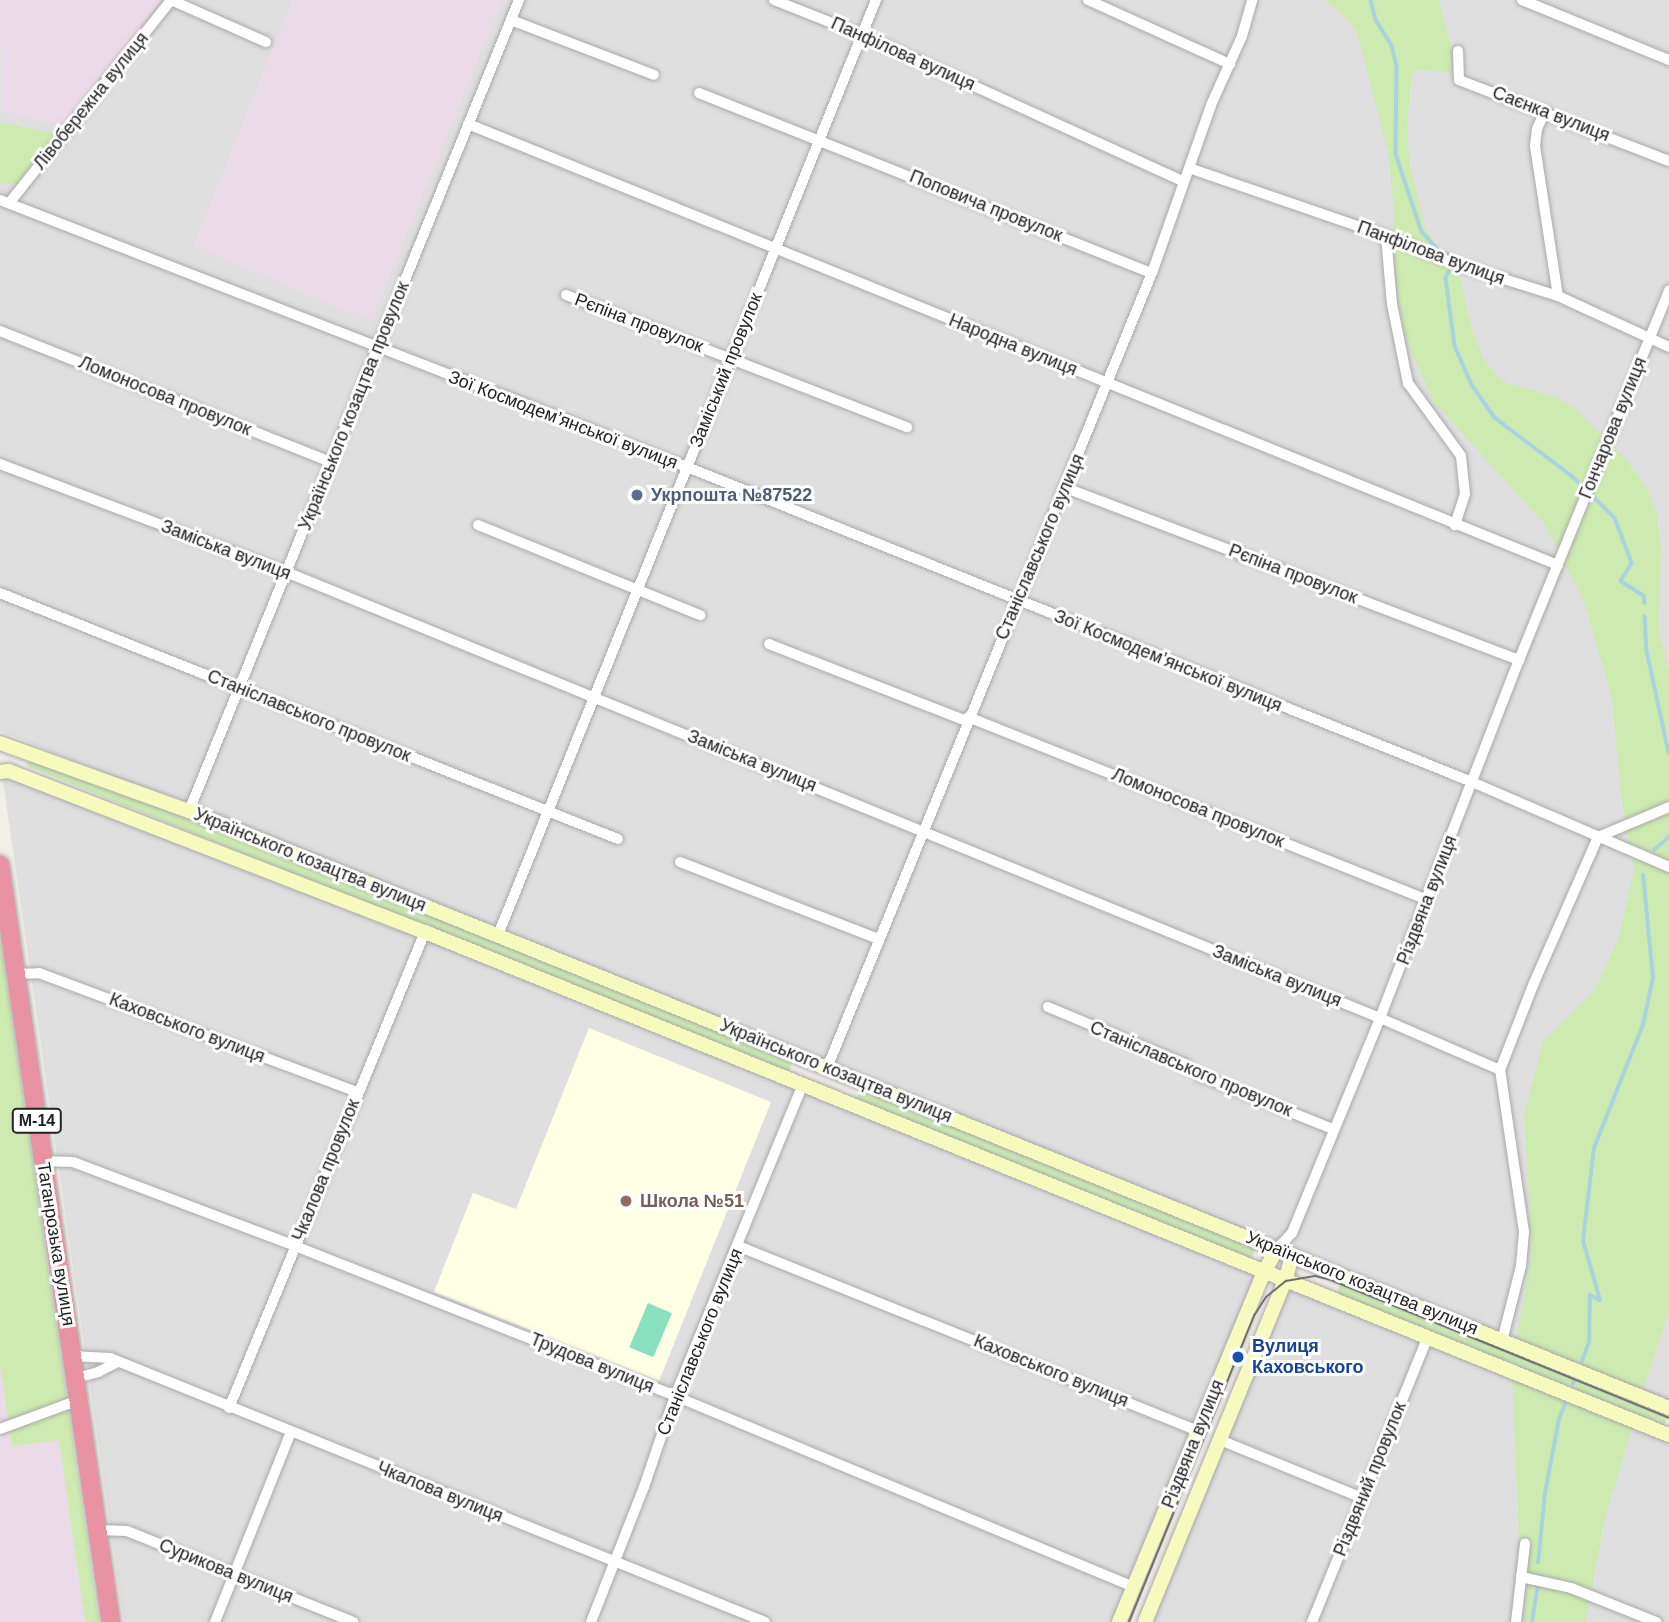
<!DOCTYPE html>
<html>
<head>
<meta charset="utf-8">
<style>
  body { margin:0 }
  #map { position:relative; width:1669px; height:1622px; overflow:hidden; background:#f2efe9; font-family:Arial,sans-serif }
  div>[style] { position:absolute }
  .residential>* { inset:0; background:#e0dfdf }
  .industrial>* { inset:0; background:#ebdbe8 }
  .education>* { inset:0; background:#ffffe5 }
  .grass>* { inset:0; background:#cdebb0; transform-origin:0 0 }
  .pitch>* { inset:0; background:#88e0be; transform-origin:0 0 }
  .stream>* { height:3.5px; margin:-1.75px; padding:0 1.75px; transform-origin:1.75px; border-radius:1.75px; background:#aad3df }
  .roads { filter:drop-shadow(0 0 2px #a9a9a9) drop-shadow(0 0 2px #a9a9a9) }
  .street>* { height:10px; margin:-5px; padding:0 5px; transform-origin:5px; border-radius:5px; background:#fff }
  .secondary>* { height:14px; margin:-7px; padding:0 7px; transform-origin:7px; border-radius:7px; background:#f7fabf }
  .highway>* { height:18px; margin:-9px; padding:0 9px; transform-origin:9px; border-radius:9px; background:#e892a2 }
  .tram>* { height:2px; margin:-1px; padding:0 1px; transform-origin:1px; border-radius:1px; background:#707070 }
  .dots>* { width:19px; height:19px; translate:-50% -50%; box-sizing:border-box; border:4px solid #fff; border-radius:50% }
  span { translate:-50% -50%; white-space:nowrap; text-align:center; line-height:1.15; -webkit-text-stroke:6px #fff; paint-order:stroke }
  .shield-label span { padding:2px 5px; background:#fff; border:2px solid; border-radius:5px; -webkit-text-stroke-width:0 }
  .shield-label { font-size:16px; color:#222; font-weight:700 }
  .street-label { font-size:18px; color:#222 }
  .service-label { font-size:18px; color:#4e5e75; font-weight:700 }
  .left { translate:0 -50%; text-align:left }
  .education-label { font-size:18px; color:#785e54; font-weight:700 }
  .transit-label { font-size:18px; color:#164399; font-weight:700 }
</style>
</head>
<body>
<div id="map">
  <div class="residential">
    <i style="clip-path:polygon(0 0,1669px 0,1669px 1404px,0 731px)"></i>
    <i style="clip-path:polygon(1px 767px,1260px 1272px,1115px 1622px,124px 1622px)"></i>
    <i style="clip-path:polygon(1298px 1287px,1669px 1438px,1669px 1622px,1149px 1622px,1284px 1294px)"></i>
  </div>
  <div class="industrial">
    <i style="clip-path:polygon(0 0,167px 0,66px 125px,2px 112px)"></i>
    <i style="clip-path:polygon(292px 0,502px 0,371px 321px,193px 246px)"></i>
    <i style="clip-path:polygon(0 1365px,12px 1446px,59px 1439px,85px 1622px,0 1622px)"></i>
  </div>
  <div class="education">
    <i style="clip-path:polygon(589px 1028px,771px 1102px,659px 1381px,434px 1292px,473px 1193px,516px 1209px)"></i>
  </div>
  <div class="grass">
    <i style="clip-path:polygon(1324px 0,1438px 0,1456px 63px,1451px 73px,1417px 69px,1412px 74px,1407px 121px,1409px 162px,1425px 228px,1460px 279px,1473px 333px,1485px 362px,1504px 382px,1556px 397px,1574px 408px,1625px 458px,1646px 486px,1656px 511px,1661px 546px,1659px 631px,1669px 671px,1669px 1312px,1642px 1393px,1516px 1342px,1532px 1251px,1524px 1115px,1543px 1042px,1595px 990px,1618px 939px,1634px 870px,1620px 788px,1612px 698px,1584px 601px,1545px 525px,1434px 402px,1405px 338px,1391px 255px,1394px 212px,1388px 152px,1357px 32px,1343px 15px)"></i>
    <i style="clip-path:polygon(0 122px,58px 134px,18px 184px,0 184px)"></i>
    <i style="clip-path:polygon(32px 754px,794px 1058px,788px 1073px,27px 766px)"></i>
    <i style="clip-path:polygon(0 941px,29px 1138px,99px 1622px,85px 1622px,59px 1440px,12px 1446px,0 1365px)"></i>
    <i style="left:862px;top:1085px;width:426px;height:17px;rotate:22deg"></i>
    <i style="left:1342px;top:1280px;width:353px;height:17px;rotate:22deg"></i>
    <i style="clip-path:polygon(1512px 1374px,1633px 1424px,1604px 1522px,1586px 1622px,1524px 1622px,1527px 1588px,1519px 1537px)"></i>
  </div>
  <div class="pitch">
    <i style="left:648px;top:1303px;width:26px;height:48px;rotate:23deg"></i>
  </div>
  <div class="stream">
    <i style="left:1371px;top:0;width:21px;rotate:76deg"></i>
    <i style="left:1376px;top:20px;width:31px;rotate:58deg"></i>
    <i style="left:1392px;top:46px;width:21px;rotate:76deg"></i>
    <i style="left:1397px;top:66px;width:88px;rotate:90.7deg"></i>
    <i style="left:1396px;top:154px;width:82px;rotate:71.6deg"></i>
    <i style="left:1422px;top:232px;width:26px;rotate:47deg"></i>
    <i style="left:1440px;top:251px;width:16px;rotate:18deg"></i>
    <i style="left:1449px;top:272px;width:7px;rotate:117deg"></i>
    <i style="left:1446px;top:278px;width:69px;rotate:82.5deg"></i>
    <i style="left:1455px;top:346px;width:43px;rotate:66.4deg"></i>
    <i style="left:1472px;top:385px;width:39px;rotate:55deg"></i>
    <i style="left:1494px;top:417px;width:98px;rotate:37.1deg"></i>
    <i style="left:1572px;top:476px;width:60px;rotate:44.3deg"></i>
    <i style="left:1615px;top:518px;width:48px;rotate:69.3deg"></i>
    <i style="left:1632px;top:563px;width:21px;rotate:121deg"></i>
    <i style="left:1621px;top:581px;width:27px;rotate:33deg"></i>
    <i style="left:1644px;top:596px;width:7px;rotate:82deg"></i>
    <i style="left:1645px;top:616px;width:35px;rotate:87deg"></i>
    <i style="left:1647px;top:651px;width:104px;rotate:77.8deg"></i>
    <i style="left:1654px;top:850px;width:20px;rotate:-41deg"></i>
    <i style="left:1582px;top:1361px;width:20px;rotate:-70deg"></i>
    <i style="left:1589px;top:1342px;width:47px;rotate:-88.8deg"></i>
    <i style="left:1590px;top:1295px;width:11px;rotate:27deg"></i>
    <i style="left:1600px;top:1300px;width:61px;rotate:-106.1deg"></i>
    <i style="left:1583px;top:1241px;width:94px;rotate:-83.3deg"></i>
    <i style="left:1594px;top:1148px;width:132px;rotate:-68.3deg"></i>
    <i style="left:1643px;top:1025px;width:48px;rotate:-78deg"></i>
    <i style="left:1653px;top:978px;width:103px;rotate:-95.5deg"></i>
    <i style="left:1573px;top:1384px;width:3px;rotate:-72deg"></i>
    <i style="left:1538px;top:1563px;width:70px;rotate:-84.3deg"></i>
    <i style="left:1545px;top:1493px;width:75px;rotate:-79.3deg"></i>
    <i style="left:1559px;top:1419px;width:16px;rotate:-68deg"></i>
    <i style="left:1532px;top:1622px;width:39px;rotate:-81deg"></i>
  </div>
  <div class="roads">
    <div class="street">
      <i style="left:774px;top:0;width:95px;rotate:21.7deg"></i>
      <i style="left:862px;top:35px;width:353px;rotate:24.5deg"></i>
      <i style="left:1088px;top:0;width:156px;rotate:24.3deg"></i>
      <i style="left:1522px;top:0;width:159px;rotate:22.2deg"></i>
      <i style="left:511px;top:20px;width:153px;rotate:21deg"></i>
      <i style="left:1458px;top:51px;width:29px;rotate:88deg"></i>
      <i style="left:1459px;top:80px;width:225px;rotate:21.1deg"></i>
      <i style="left:699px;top:93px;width:487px;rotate:21.7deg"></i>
      <i style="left:1545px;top:111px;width:20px;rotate:114deg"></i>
      <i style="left:1537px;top:129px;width:17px;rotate:97deg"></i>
      <i style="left:1535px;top:146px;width:152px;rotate:81.3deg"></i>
      <i style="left:468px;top:124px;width:1176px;rotate:22.03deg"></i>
      <i style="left:1189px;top:168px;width:208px;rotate:19deg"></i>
      <i style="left:1386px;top:236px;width:69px;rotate:22.1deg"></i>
      <i style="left:1450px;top:262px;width:113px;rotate:17.5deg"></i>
      <i style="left:1558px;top:296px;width:122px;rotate:24.7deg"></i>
      <i style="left:0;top:200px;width:737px;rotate:21.24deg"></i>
      <i style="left:687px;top:467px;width:846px;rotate:21.86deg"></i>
      <i style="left:1472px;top:782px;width:215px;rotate:23.3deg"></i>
      <i style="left:10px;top:202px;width:258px;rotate:-51.4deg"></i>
      <i style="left:171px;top:0;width:104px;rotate:23.9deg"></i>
      <i style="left:1386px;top:236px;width:68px;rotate:85deg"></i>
      <i style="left:1392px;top:304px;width:81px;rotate:78.6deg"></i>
      <i style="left:1408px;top:383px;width:90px;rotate:54deg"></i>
      <i style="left:1461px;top:456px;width:38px;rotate:84deg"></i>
      <i style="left:1465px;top:494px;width:33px;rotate:108deg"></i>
      <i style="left:566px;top:295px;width:366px;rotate:21.2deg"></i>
      <i style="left:0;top:331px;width:356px;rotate:21.6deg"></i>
      <i style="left:0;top:464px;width:306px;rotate:20.7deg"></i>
      <i style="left:286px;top:572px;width:1181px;rotate:22.18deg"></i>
      <i style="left:1380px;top:1018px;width:131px;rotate:23.4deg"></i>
      <i style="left:1066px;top:488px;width:485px;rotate:20.8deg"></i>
      <i style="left:478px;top:525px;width:240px;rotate:22.1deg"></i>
      <i style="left:0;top:593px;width:665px;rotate:21.71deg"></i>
      <i style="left:769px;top:644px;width:212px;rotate:21.3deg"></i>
      <i style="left:968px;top:717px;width:495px;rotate:21.7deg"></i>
      <i style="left:189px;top:811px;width:876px;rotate:-67.86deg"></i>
      <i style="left:1598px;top:837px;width:77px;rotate:-22.9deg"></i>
      <i style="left:680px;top:862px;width:213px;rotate:21.2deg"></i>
      <i style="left:498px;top:935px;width:1009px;rotate:-67.99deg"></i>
      <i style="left:16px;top:974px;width:23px;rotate:-2deg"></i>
      <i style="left:39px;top:973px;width:340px;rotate:20.5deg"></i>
      <i style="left:1048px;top:1007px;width:147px;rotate:22.7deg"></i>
      <i style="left:1184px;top:1064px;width:21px;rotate:35deg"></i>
      <i style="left:1201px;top:1076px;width:142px;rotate:21.9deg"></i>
      <i style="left:827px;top:1068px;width:859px;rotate:-67.77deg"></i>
      <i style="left:1152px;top:273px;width:178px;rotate:-70.6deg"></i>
      <i style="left:1211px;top:105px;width:76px;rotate:-65.8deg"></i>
      <i style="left:1242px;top:36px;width:37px;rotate:-74deg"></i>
      <i style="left:43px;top:1161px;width:30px;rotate:2deg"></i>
      <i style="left:73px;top:1162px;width:237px;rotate:20.7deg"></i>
      <i style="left:295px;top:1246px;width:409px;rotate:21.5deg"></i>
      <i style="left:675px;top:1396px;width:496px;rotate:22.6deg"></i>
      <i style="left:738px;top:1246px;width:496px;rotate:21.9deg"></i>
      <i style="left:1277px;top:1249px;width:22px;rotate:-47deg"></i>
      <i style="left:1292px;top:1233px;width:232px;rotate:-67.7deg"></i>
      <i style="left:1380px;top:1018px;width:384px;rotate:-68.8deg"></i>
      <i style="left:1519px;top:660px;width:399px;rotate:-67.9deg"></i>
      <i style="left:1502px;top:1341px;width:77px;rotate:-75.8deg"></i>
      <i style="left:1521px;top:1266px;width:34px;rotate:-85deg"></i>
      <i style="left:1524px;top:1232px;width:164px;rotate:-98.4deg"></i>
      <i style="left:1500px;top:1070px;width:93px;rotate:-68.7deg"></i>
      <i style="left:1534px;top:983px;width:159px;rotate:-66.3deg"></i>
      <i style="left:72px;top:1356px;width:38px;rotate:3deg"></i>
      <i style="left:110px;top:1358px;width:706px;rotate:21.95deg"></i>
      <i style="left:76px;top:1378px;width:23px;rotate:-15deg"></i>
      <i style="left:98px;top:1372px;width:20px;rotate:-27deg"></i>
      <i style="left:229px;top:1408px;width:515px;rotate:-67.62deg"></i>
      <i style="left:0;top:1429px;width:84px;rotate:-20.2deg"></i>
      <i style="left:1220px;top:1440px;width:153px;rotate:22.2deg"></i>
      <i style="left:98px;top:1530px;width:29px;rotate:2deg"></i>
      <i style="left:127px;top:1531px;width:244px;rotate:21.9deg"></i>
      <i style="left:1521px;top:1577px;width:51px;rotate:12.4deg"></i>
      <i style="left:1571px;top:1588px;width:92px;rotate:21.8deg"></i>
      <i style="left:215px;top:1622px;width:205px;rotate:-68.2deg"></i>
      <i style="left:591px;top:1622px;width:145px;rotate:-68.6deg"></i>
      <i style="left:644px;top:1487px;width:96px;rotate:-71.2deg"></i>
      <i style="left:675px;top:1396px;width:337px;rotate:-67.7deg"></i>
      <i style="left:1312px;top:1622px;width:308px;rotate:-67.9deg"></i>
      <i style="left:1516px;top:1622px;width:79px;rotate:-83.4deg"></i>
    </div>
    <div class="secondary">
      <i style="left:0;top:743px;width:201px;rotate:19.8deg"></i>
      <i style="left:189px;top:811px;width:1596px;rotate:21.97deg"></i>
      <i style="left:0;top:772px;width:9px;rotate:-6deg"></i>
      <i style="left:9px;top:771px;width:446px;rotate:21.2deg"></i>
      <i style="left:425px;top:932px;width:1342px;rotate:22.02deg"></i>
      <i style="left:1119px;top:1622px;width:381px;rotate:-67.5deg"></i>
      <i style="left:1265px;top:1270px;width:24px;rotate:-60deg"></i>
      <i style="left:1145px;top:1622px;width:371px;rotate:-67.7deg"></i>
      <i style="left:1286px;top:1279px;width:25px;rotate:-76deg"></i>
    </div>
    <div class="highway">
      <i style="left:0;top:865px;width:765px;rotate:81.66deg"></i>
    </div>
  </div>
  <div class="tram">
    <i style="left:1129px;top:1622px;width:333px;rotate:-67.8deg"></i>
    <i style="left:1255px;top:1314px;width:20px;rotate:-57deg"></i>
    <i style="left:1266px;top:1297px;width:26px;rotate:-39deg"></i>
    <i style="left:1286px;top:1281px;width:29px;rotate:-10deg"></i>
    <i style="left:1315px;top:1276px;width:16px;rotate:14deg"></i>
    <i style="left:1331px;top:1280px;width:365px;rotate:22.2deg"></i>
  </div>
  <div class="dots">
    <i style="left:637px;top:495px;background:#5c6f8a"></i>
    <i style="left:626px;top:1201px;background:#8d6e63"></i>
    <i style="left:1238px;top:1357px;background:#1a4fb4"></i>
  </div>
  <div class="shield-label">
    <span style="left:37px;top:1121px">М-14</span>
  </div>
  <div class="street-label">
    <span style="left:903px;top:54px;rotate:24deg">Панфілова вулиця</span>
    <span style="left:91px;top:101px;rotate:-51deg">Лівобережна вулиця</span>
    <span style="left:1551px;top:114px;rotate:21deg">Саєнка вулиця</span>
    <span style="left:986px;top:206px;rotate:22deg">Поповича провулок</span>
    <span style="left:1431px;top:253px;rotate:20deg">Панфілова вулиця</span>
    <span style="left:639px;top:323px;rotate:21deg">Рєпіна провулок</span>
    <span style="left:1013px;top:345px;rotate:22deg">Народна вулиця</span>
    <span style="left:726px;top:370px;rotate:-68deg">Заміський провулок</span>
    <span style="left:165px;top:396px;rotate:22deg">Ломоносова провулок</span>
    <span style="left:354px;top:406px;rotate:-68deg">Українського козацтва провулок</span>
    <span style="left:563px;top:420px;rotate:21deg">Зої Космодем’янської вулиця</span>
    <span style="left:1613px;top:428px;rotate:-68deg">Гончарова вулиця</span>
    <span style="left:1040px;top:547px;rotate:-67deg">Станіславського вулиця</span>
    <span style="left:226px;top:550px;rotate:21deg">Заміська вулиця</span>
    <span style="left:1293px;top:574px;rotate:21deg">Рєпіна провулок</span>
    <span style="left:1168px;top:661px;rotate:22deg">Зої Космодем’янської вулиця</span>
    <span style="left:309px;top:716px;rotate:22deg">Станіславського провулок</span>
    <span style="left:752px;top:761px;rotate:22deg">Заміська вулиця</span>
    <span style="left:1198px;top:808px;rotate:22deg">Ломоносова провулок</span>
    <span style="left:310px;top:860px;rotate:22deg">Українського козацтва вулиця</span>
    <span style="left:1427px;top:900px;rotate:-69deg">Різдвяна вулиця</span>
    <span style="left:1277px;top:976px;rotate:22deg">Заміська вулиця</span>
    <span style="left:187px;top:1028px;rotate:21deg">Каховського вулиця</span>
    <span style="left:1191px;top:1069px;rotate:23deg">Станіславського провулок</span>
    <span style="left:836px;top:1071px;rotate:22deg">Українського козацтва вулиця</span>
    <span style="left:326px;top:1170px;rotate:-68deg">Чкалова провулок</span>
    <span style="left:56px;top:1244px;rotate:81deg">Таганрозька вулиця</span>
    <span style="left:1362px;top:1283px;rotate:22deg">Українського козацтва вулиця</span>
    <span style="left:700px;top:1342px;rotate:-68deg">Станіславського вулиця</span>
    <span style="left:592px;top:1363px;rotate:22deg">Трудова вулиця</span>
    <span style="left:1051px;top:1371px;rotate:22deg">Каховського вулиця</span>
    <span style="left:1193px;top:1444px;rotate:-68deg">Різдвяна вулиця</span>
    <span style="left:1370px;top:1479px;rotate:-68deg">Різдвяний провулок</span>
    <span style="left:440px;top:1492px;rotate:22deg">Чкалова вулиця</span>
    <span style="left:226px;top:1571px;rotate:22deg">Сурикова вулиця</span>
  </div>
  <div class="service-label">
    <span class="left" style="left:651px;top:495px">Укрпошта №87522</span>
  </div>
  <div class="education-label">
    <span class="left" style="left:640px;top:1201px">Школа №51</span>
  </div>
  <div class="transit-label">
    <span class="left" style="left:1252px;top:1357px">Вулиця<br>Каховського</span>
  </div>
</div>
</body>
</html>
